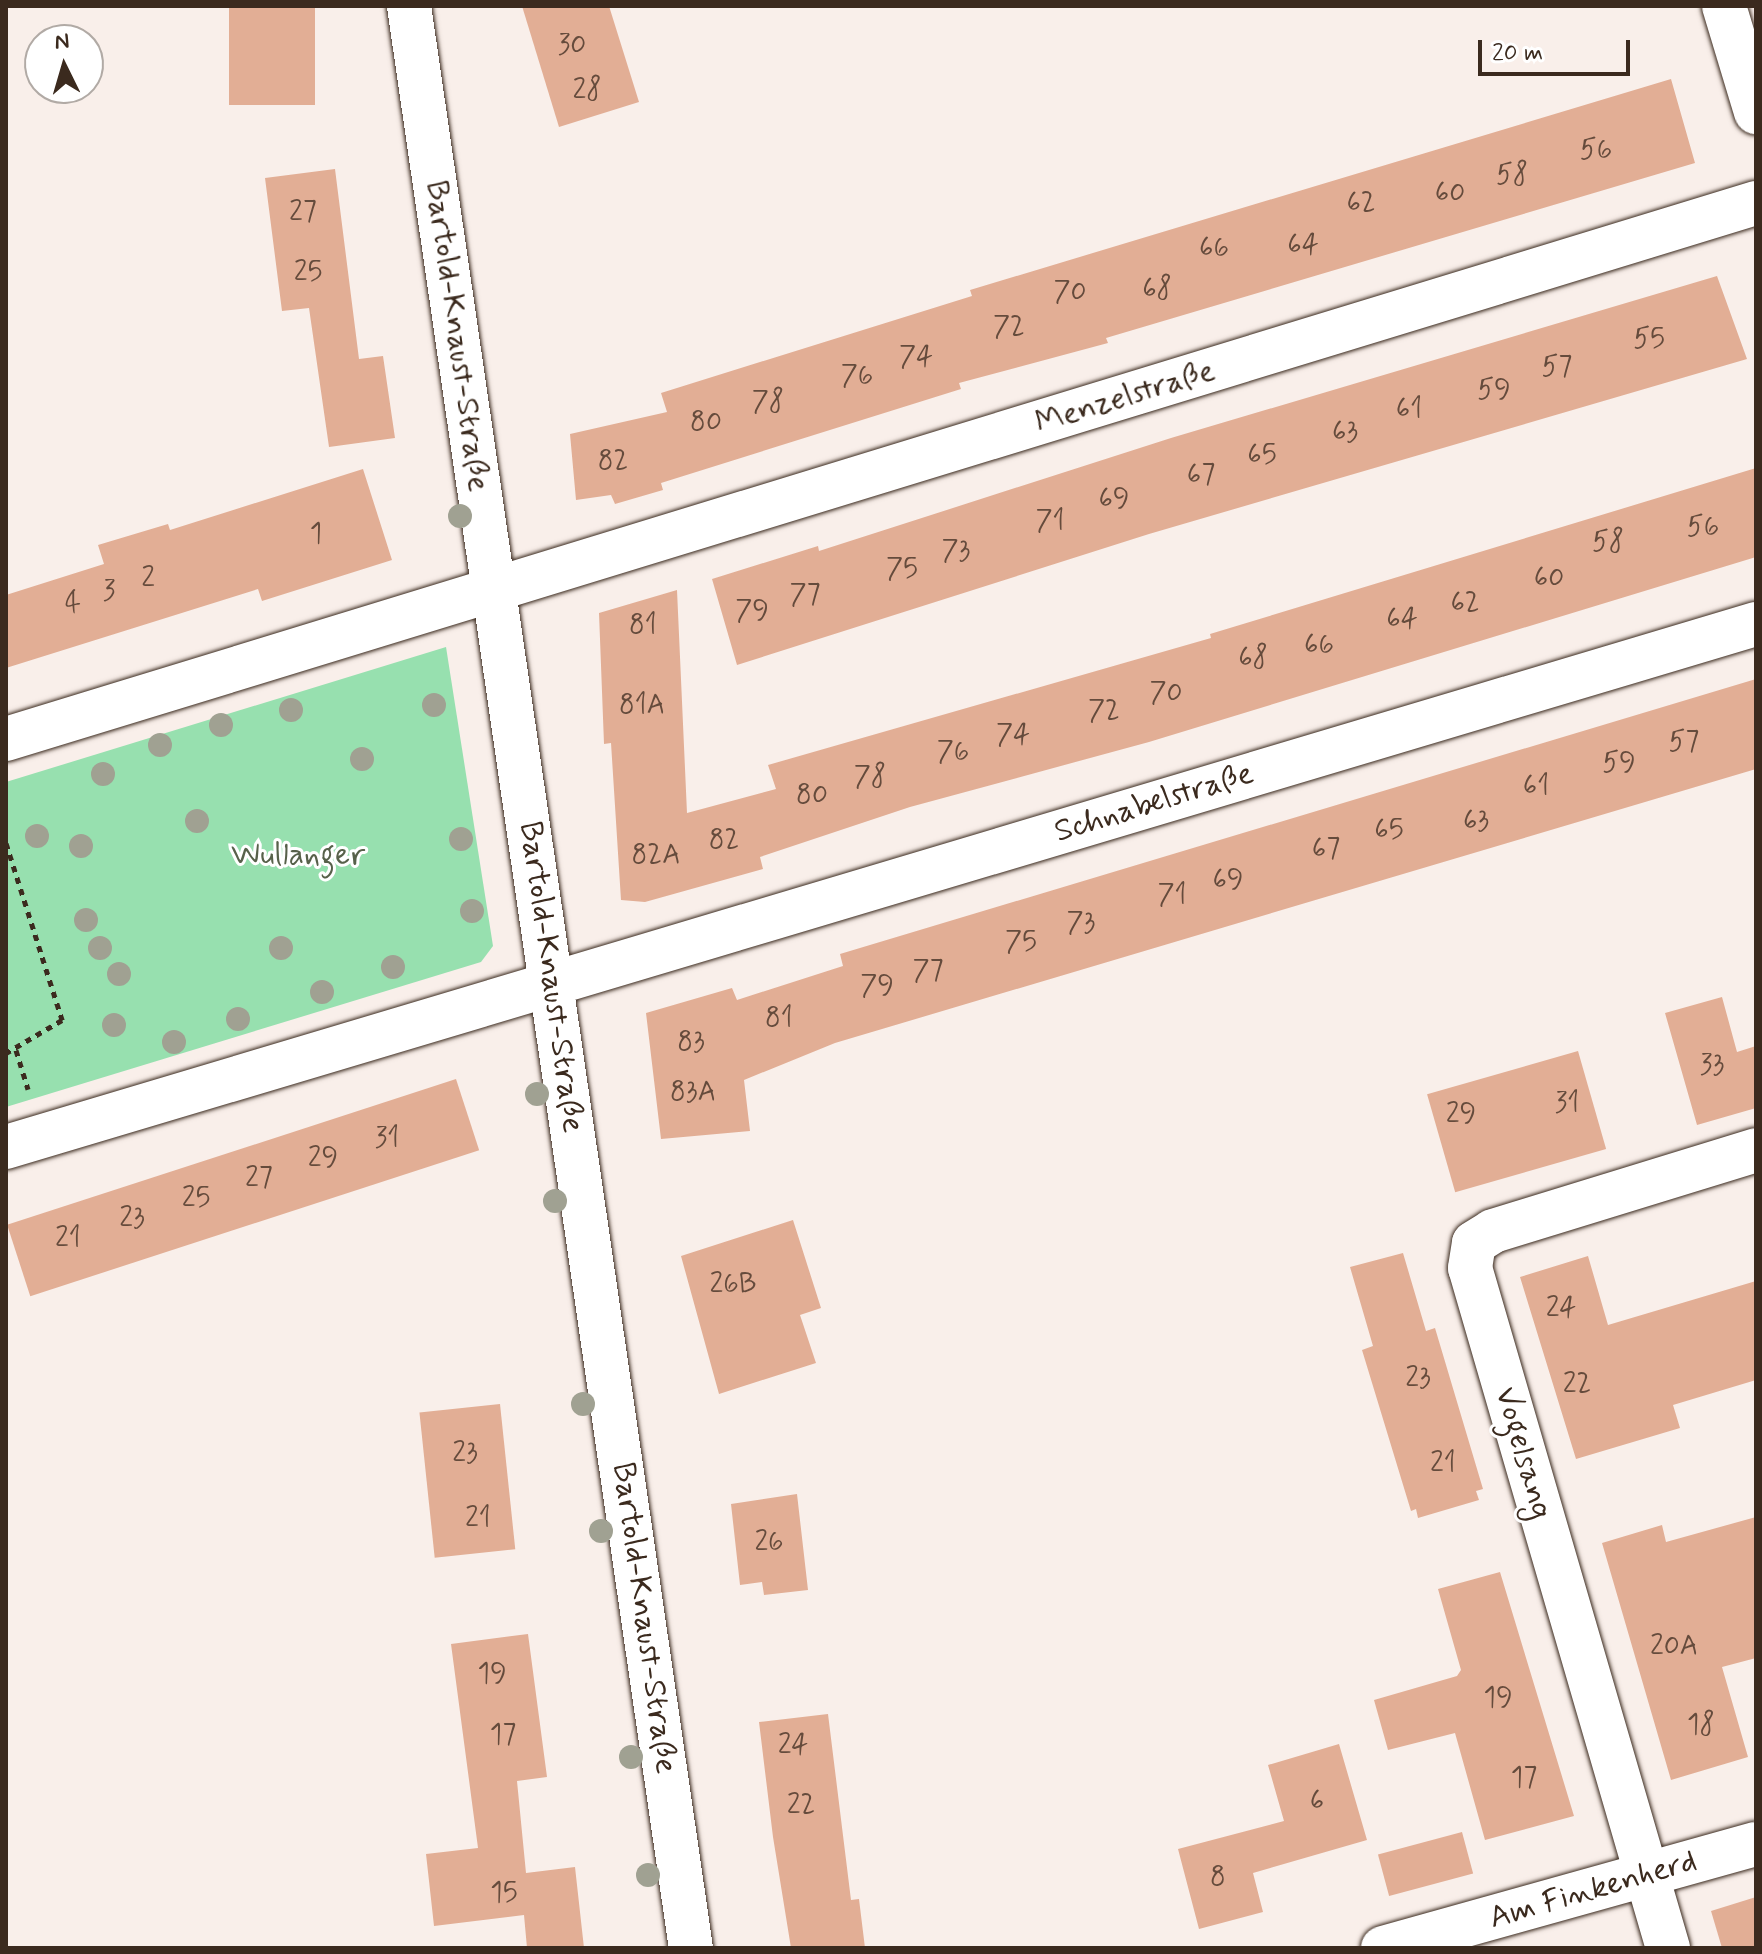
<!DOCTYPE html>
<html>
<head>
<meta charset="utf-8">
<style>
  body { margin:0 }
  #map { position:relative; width:1762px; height:1954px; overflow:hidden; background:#f9efea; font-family:Mynerve,sans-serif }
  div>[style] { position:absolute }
  .green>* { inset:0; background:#97e0af }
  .building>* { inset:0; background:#e2ae95; transform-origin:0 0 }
  .path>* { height:5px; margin-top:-2.5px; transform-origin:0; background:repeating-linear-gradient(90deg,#3b2a1e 0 6px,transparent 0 12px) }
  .roads { filter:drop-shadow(0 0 2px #3b2a1e) drop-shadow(0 0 2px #3b2a1e) }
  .minor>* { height:44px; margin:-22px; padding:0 22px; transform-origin:22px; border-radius:22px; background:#fff }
  .trees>* { width:24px; height:24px; margin:-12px; border-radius:50%; background:#a0a192 }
  span { translate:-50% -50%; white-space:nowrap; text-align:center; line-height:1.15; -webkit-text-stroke:6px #fff; paint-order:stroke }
  .number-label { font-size:28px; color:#654b3c }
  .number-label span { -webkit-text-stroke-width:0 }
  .street-label { font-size:32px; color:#3b2a1e }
  .park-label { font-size:32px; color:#57614a }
  .frame { position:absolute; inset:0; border:8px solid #3b2a1e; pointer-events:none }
  .north { position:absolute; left:24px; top:24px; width:80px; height:80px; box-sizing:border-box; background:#fff; border:2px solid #b1aaa5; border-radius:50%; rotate:355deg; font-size:22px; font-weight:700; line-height:32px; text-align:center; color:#3b2a1e }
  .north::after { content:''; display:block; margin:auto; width:28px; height:36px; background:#3b2a1e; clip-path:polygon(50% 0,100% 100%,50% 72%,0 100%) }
  .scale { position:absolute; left:1478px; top:40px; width:152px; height:36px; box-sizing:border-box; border:4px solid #3b2a1e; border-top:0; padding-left:10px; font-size:24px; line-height:28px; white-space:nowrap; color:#3b2a1e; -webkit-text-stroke:6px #fff; paint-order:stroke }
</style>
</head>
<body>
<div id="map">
  <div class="green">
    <i style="clip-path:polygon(446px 647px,493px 946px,481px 962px,6px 1107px,6px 782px)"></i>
  </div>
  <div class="building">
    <i style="left:229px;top:6px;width:86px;height:99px"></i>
    <i style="clip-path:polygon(522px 6px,609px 6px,639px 102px,559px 127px)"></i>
    <i style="clip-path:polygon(1671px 79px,1695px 163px,1106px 338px,1108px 343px,959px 383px,961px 389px,661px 483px,663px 490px,615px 504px,611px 495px,576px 500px,570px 434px,667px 412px,661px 393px,972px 296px,970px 290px)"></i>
    <i style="clip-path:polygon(335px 169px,359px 359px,383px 356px,395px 438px,329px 447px,309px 308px,282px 311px,265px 178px)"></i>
    <i style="clip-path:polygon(1717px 276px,1747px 359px,1149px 534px,737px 665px,712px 579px,818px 546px,819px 551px,1171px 438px)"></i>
    <i style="clip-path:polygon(1756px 468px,1756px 557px,1149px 742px,910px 807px,760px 857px,763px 869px,645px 902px,621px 900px,611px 743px,604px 744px,599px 613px,677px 590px,687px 813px,776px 789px,768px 765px,1211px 638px,1210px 634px)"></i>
    <i style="clip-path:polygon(363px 469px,392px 560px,262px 601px,258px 589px,6px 668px,6px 595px,104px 564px,98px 545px,168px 524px,170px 530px)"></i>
    <i style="clip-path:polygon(1756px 679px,1756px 769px,835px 1043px,744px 1080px,750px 1131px,661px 1139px,646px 1013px,732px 988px,737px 1000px,843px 966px,840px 954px)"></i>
    <i style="clip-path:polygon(1722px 997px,1737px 1052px,1756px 1046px,1756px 1108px,1697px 1125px,1665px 1013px)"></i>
    <i style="left:1578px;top:1051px;width:102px;height:157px;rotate:74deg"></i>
    <i style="left:456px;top:1079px;width:75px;height:472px;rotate:72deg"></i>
    <i style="clip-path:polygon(793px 1220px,821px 1308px,800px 1315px,816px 1363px,719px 1394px,681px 1256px)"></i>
    <i style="clip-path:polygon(1403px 1253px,1426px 1331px,1435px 1328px,1483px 1489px,1476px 1491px,1479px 1500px,1418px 1518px,1416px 1509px,1411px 1511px,1362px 1350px,1373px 1346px,1350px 1267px)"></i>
    <i style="clip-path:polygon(1588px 1256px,1608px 1325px,1756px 1281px,1756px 1380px,1673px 1405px,1680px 1428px,1576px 1459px,1520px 1277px)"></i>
    <i style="left:500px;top:1404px;width:146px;height:81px;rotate:84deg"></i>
    <i style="clip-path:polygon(797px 1494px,808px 1590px,764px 1595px,762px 1582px,740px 1585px,731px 1504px)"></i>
    <i style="clip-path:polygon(1756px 1517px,1756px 1658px,1722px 1667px,1748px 1757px,1671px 1780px,1602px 1543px,1662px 1525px,1666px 1542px)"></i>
    <i style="clip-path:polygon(1500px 1572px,1574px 1816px,1485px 1840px,1455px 1733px,1388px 1750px,1374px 1700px,1457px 1676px,1461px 1670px,1438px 1589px)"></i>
    <i style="clip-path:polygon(528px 1634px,547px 1777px,517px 1781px,526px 1873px,575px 1867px,584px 1948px,527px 1948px,524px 1915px,434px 1926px,426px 1854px,478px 1848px,451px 1644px)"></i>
    <i style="clip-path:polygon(828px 1714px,851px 1900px,859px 1899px,865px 1948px,791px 1948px,773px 1837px,759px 1722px)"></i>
    <i style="clip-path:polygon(1339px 1744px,1367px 1840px,1253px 1873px,1263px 1912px,1199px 1929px,1178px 1849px,1284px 1821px,1268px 1765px)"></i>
    <i style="left:1462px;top:1832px;width:43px;height:87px;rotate:75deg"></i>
    <i style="clip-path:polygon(1756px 1897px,1756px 1948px,1722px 1948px,1711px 1911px)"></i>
  </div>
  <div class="path">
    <i style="left:6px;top:843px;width:186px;rotate:72.4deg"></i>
    <i style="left:62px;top:1020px;width:65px;rotate:149.5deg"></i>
    <i style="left:16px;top:1050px;width:41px;rotate:72.9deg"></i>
  </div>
  <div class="roads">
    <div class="minor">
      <i style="left:409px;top:6px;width:1962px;rotate:81.74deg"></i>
      <i style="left:1724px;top:6px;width:111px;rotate:73.2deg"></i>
      <i style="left:6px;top:739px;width:1830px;rotate:-17.03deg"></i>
      <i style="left:6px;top:1147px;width:1826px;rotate:-16.64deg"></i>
      <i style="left:1383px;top:1948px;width:387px;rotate:-15.6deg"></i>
      <i style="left:1668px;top:1948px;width:708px;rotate:-106.23deg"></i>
      <i style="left:1470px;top:1268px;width:25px;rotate:-81deg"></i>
      <i style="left:1474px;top:1243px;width:22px;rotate:-32deg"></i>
      <i style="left:1493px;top:1231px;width:275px;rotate:-17.1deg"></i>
    </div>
  </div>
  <div class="trees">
    <i style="left:460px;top:516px"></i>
    <i style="left:434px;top:705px"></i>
    <i style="left:291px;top:710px"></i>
    <i style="left:221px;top:725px"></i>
    <i style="left:160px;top:745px"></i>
    <i style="left:362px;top:759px"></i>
    <i style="left:103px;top:774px"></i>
    <i style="left:197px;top:821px"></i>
    <i style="left:37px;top:836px"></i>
    <i style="left:461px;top:839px"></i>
    <i style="left:81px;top:846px"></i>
    <i style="left:472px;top:911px"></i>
    <i style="left:86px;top:920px"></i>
    <i style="left:100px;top:948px"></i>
    <i style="left:281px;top:948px"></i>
    <i style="left:393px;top:967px"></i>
    <i style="left:119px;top:974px"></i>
    <i style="left:322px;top:992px"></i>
    <i style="left:238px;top:1019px"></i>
    <i style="left:114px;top:1025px"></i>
    <i style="left:174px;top:1042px"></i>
    <i style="left:537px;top:1094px"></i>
    <i style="left:555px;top:1201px"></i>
    <i style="left:583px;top:1404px"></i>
    <i style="left:601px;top:1531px"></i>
    <i style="left:631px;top:1757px"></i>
    <i style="left:648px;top:1875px"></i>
  </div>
  <div class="number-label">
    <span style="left:572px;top:46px">30</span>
    <span style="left:587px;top:91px">28</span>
    <span style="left:1596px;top:151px">56</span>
    <span style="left:1512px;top:176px">58</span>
    <span style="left:1450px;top:194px">60</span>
    <span style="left:1361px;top:204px">62</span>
    <span style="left:303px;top:213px">27</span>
    <span style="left:1303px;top:246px">64</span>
    <span style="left:1214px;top:249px">66</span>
    <span style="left:308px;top:273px">25</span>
    <span style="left:1157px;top:290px">68</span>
    <span style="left:1070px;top:293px">70</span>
    <span style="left:1009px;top:328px">72</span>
    <span style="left:1649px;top:340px">55</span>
    <span style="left:916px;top:358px">74</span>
    <span style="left:1557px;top:368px">57</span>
    <span style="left:857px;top:377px">76</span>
    <span style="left:1494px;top:391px">59</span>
    <span style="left:768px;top:403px">78</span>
    <span style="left:1409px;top:410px">61</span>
    <span style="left:706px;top:423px">80</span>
    <span style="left:1345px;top:433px">63</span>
    <span style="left:1262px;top:456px">65</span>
    <span style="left:613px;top:462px">82</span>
    <span style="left:1201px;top:476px">67</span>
    <span style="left:1114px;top:500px">69</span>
    <span style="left:1050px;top:522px">71</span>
    <span style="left:1703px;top:528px">56</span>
    <span style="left:316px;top:535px">1</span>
    <span style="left:1608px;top:543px">58</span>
    <span style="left:956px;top:552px">73</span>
    <span style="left:902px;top:570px">75</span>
    <span style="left:148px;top:579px">2</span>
    <span style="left:1549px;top:579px">60</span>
    <span style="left:109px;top:592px">3</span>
    <span style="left:805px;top:596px">77</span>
    <span style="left:73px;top:604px">4</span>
    <span style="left:1465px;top:604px">62</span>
    <span style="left:752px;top:612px">79</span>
    <span style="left:1402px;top:620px">64</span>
    <span style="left:643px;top:626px">81</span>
    <span style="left:1319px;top:646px">66</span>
    <span style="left:1253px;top:659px">68</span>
    <span style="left:1166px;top:694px">70</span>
    <span style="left:642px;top:706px">81A</span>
    <span style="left:1104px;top:712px">72</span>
    <span style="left:1013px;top:736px">74</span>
    <span style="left:1684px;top:743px">57</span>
    <span style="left:953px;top:753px">76</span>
    <span style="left:1619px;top:764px">59</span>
    <span style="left:870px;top:778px">78</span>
    <span style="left:1536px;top:787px">61</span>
    <span style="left:812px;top:796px">80</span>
    <span style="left:1476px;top:822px">63</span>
    <span style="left:1389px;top:831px">65</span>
    <span style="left:724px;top:841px">82</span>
    <span style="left:1326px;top:850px">67</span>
    <span style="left:656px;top:856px">82A</span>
    <span style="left:1228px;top:881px">69</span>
    <span style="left:1172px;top:896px">71</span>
    <span style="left:1081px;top:924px">73</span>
    <span style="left:1021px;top:943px">75</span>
    <span style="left:928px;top:972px">77</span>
    <span style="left:877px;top:987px">79</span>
    <span style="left:779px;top:1019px">81</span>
    <span style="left:691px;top:1043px">83</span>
    <span style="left:1712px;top:1066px">33</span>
    <span style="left:693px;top:1093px">83A</span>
    <span style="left:1567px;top:1104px">31</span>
    <span style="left:1461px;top:1115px">29</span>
    <span style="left:387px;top:1139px">31</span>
    <span style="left:323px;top:1159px">29</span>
    <span style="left:259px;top:1179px">27</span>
    <span style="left:196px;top:1199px">25</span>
    <span style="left:132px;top:1219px">23</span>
    <span style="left:68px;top:1239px">21</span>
    <span style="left:733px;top:1285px">26B</span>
    <span style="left:1561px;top:1309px">24</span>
    <span style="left:1418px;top:1379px">23</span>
    <span style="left:1577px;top:1385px">22</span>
    <span style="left:465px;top:1454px">23</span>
    <span style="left:1443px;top:1464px">21</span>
    <span style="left:478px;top:1519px">21</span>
    <span style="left:769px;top:1543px">26</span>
    <span style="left:1674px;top:1647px">20A</span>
    <span style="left:492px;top:1675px">19</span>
    <span style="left:1498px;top:1699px">19</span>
    <span style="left:1701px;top:1726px">18</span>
    <span style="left:503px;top:1736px">17</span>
    <span style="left:793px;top:1746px">24</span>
    <span style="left:1524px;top:1779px">17</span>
    <span style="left:1317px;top:1802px">6</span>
    <span style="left:801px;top:1806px">22</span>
    <span style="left:1218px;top:1878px">8</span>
    <span style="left:504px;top:1894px">15</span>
  </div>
  <div class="street-label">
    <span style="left:457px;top:336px;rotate:82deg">Bartold-Knaust-Straße</span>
    <span style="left:1125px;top:397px;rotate:-17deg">Menzelstraße</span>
    <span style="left:1154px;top:803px;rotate:-17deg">Schnabelstraße</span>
    <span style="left:551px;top:977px;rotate:82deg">Bartold-Knaust-Straße</span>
    <span style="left:1523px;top:1453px;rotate:74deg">Vogelsang</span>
    <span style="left:644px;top:1618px;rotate:82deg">Bartold-Knaust-Straße</span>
    <span style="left:1593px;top:1890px;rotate:-16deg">Am Finkenherd</span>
  </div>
  <div class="park-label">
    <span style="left:298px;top:855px">Wullanger</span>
  </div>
  <div class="frame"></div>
  <div class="north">N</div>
  <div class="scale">20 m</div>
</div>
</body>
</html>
